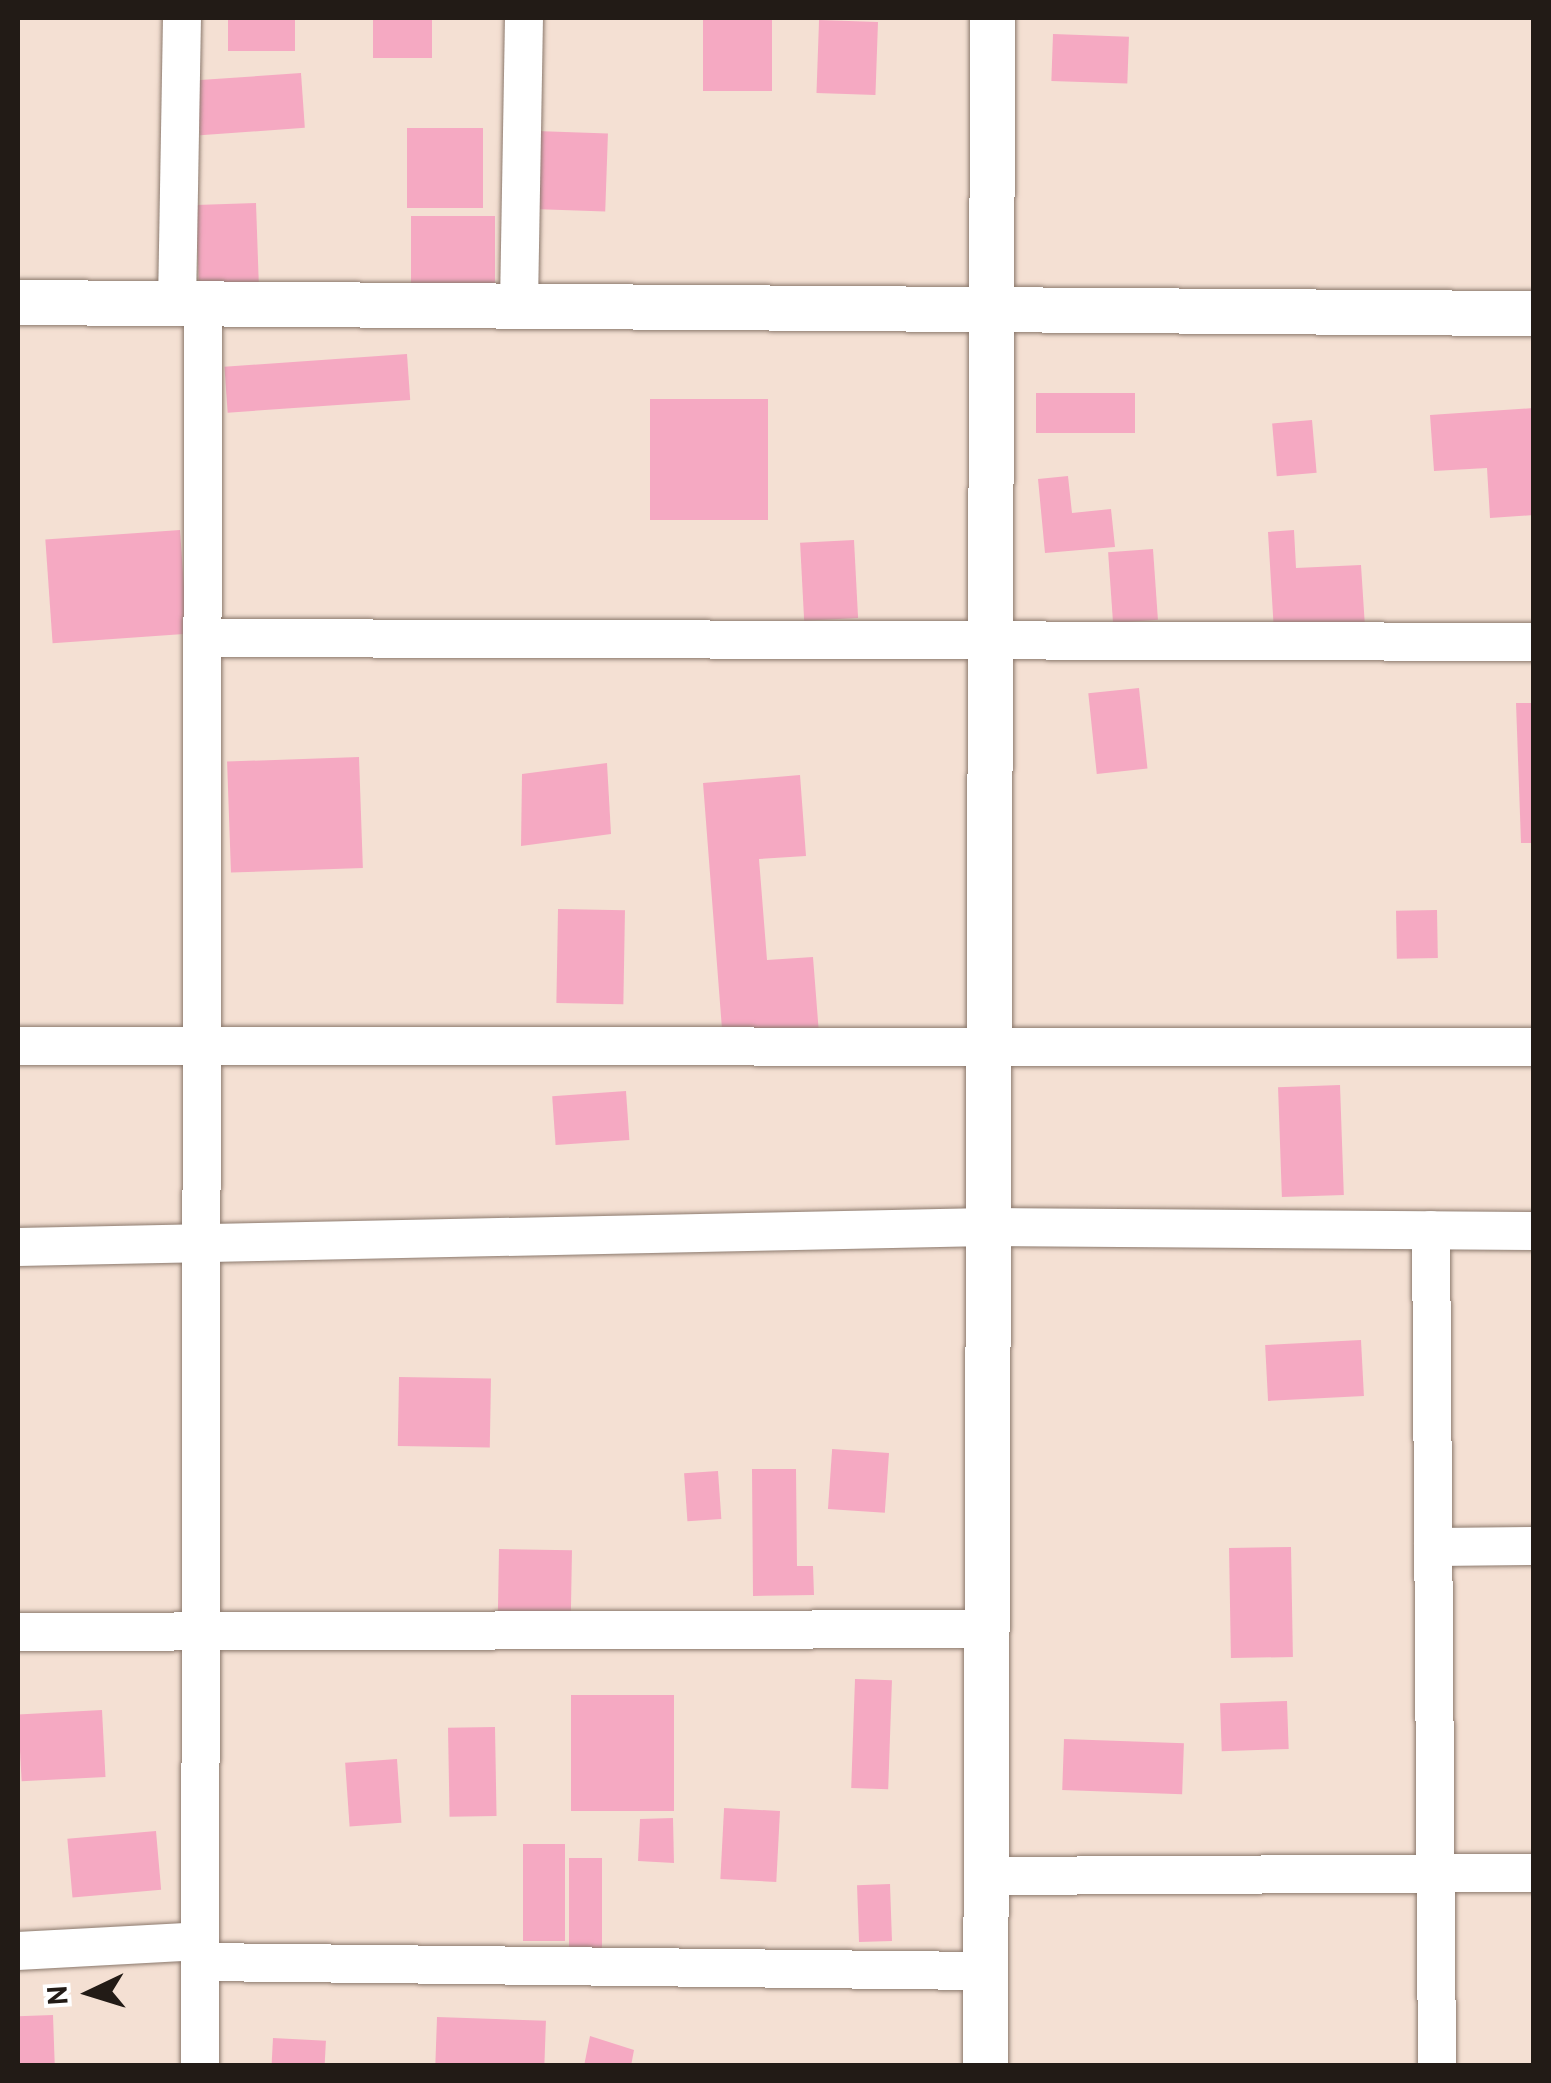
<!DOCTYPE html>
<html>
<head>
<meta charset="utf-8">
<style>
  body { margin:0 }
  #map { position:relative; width:1551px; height:2083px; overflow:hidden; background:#f4e0d3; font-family:Overpass,sans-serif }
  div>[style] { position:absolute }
  .building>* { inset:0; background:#f5a9c2; transform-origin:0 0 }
  .roads { filter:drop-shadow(0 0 2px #8b796d) drop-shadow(0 0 2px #8b796d) }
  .minor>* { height:38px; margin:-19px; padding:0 19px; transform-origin:19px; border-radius:19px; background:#fff }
  .tertiary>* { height:45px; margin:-22.5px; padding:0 22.5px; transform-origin:22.5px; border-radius:22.5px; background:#fff }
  span { translate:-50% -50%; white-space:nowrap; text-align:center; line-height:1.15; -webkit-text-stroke:10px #fff; paint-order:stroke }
  .frame { position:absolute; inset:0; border:20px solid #221b16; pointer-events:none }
  .north { position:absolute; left:40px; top:1943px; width:100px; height:100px; -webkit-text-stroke:8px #fff; paint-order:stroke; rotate:266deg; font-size:28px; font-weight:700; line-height:40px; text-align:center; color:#221b16 }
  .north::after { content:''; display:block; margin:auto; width:35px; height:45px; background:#221b16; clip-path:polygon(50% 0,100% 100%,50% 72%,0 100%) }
</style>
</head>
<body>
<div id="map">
  <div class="building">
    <i style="left:228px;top:18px;width:67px;height:33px"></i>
    <i style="left:373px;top:18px;width:59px;height:40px"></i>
    <i style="left:703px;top:18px;width:69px;height:73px"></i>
    <i style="left:878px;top:22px;width:73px;height:59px;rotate:92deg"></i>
    <i style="left:1053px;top:34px;width:76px;height:47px;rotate:2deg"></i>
    <i style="left:301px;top:73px;width:55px;height:105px;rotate:86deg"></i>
    <i style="left:407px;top:128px;width:76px;height:80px"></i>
    <i style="left:536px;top:131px;width:72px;height:78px;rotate:2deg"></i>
    <i style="left:256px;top:203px;width:80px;height:60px;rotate:88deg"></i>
    <i style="left:495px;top:216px;width:72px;height:84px;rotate:90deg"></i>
    <i style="left:407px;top:354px;width:46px;height:183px;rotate:86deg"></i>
    <i style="left:1135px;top:393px;width:40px;height:99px;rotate:90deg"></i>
    <i style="left:650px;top:399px;width:118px;height:121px"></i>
    <i style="clip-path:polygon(1534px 408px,1534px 515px,1490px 518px,1487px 468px,1434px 471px,1430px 415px)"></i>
    <i style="left:1312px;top:420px;width:53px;height:40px;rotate:85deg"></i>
    <i style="clip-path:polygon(1068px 476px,1072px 513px,1111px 509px,1115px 547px,1045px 553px,1038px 479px)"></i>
    <i style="left:180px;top:530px;width:104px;height:135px;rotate:86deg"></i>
    <i style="clip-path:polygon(1294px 530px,1296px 568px,1361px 565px,1365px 627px,1274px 632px,1268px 532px)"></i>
    <i style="left:854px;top:540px;width:78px;height:54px;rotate:87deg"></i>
    <i style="left:1153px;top:549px;width:71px;height:45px;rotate:86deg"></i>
    <i style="left:1139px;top:688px;width:81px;height:51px;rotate:84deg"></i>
    <i style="clip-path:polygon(1516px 703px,1534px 703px,1534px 843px,1521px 843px)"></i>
    <i style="left:359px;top:757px;width:111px;height:132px;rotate:88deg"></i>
    <i style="clip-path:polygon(607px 763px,611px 834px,521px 846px,522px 774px)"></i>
    <i style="clip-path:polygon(800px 775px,806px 856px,759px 859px,767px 960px,813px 957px,819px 1034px,723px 1042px,703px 783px)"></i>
    <i style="left:558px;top:909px;width:67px;height:94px;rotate:1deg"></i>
    <i style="left:1437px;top:910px;width:48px;height:41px;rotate:89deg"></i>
    <i style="left:1340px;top:1085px;width:110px;height:62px;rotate:88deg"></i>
    <i style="left:626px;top:1091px;width:49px;height:74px;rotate:86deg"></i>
    <i style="left:1361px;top:1340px;width:56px;height:96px;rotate:87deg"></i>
    <i style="left:399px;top:1377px;width:92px;height:69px;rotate:1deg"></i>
    <i style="left:889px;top:1453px;width:60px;height:57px;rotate:94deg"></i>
    <i style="clip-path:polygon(752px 1469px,796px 1469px,797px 1566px,813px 1566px,814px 1595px,753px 1596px)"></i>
    <i style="left:718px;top:1471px;width:48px;height:34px;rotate:86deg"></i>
    <i style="left:1291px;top:1547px;width:110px;height:62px;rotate:89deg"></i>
    <i style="left:499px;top:1549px;width:73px;height:65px;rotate:1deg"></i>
    <i style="left:855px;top:1679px;width:37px;height:109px;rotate:2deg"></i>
    <i style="left:571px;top:1695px;width:103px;height:116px"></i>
    <i style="left:1287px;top:1701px;width:48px;height:67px;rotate:88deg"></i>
    <i style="left:102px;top:1710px;width:67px;height:84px;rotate:87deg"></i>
    <i style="left:495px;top:1727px;width:89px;height:47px;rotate:89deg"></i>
    <i style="left:1064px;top:1739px;width:120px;height:51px;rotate:2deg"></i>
    <i style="left:397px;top:1759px;width:64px;height:52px;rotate:86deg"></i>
    <i style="left:780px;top:1811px;width:71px;height:56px;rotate:93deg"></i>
    <i style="clip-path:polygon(673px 1818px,674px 1863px,638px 1861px,640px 1819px)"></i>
    <i style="left:156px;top:1831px;width:59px;height:89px;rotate:85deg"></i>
    <i style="left:523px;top:1844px;width:42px;height:97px"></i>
    <i style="left:569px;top:1858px;width:33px;height:90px"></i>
    <i style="left:890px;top:1884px;width:57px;height:33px;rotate:88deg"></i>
    <i style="left:53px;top:2015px;width:51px;height:35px;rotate:88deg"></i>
    <i style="left:437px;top:2017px;width:109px;height:49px;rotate:2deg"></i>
    <i style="clip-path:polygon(590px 2036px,634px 2050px,631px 2066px,584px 2066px)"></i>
    <i style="left:273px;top:2038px;width:53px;height:28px;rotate:3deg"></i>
  </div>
  <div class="roads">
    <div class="minor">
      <i style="left:177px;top:304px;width:286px;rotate:-89deg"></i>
      <i style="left:519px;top:304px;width:286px;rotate:-89deg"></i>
      <i style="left:202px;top:638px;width:1332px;rotate:0.17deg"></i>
      <i style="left:18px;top:1046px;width:1516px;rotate:0.04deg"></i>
      <i style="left:1431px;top:1230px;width:836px;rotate:89.59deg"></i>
      <i style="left:18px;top:1247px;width:970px;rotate:-1.18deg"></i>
      <i style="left:988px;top:1227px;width:546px;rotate:0.42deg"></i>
      <i style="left:1433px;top:1547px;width:101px;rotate:-0.6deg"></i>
      <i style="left:18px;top:1632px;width:969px;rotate:-0.18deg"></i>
      <i style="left:986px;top:1876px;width:548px;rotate:-0.31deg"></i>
      <i style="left:18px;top:1951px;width:182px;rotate:-3.1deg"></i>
      <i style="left:200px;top:1962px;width:786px;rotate:0.66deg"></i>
      <i style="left:200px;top:2066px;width:1762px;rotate:-89.9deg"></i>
    </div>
    <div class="tertiary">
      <i style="left:18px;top:302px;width:1516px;rotate:0.42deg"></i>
      <i style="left:985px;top:2066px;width:2048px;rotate:-89.8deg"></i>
    </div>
  </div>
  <div class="frame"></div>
  <div class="north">N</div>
</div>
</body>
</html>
